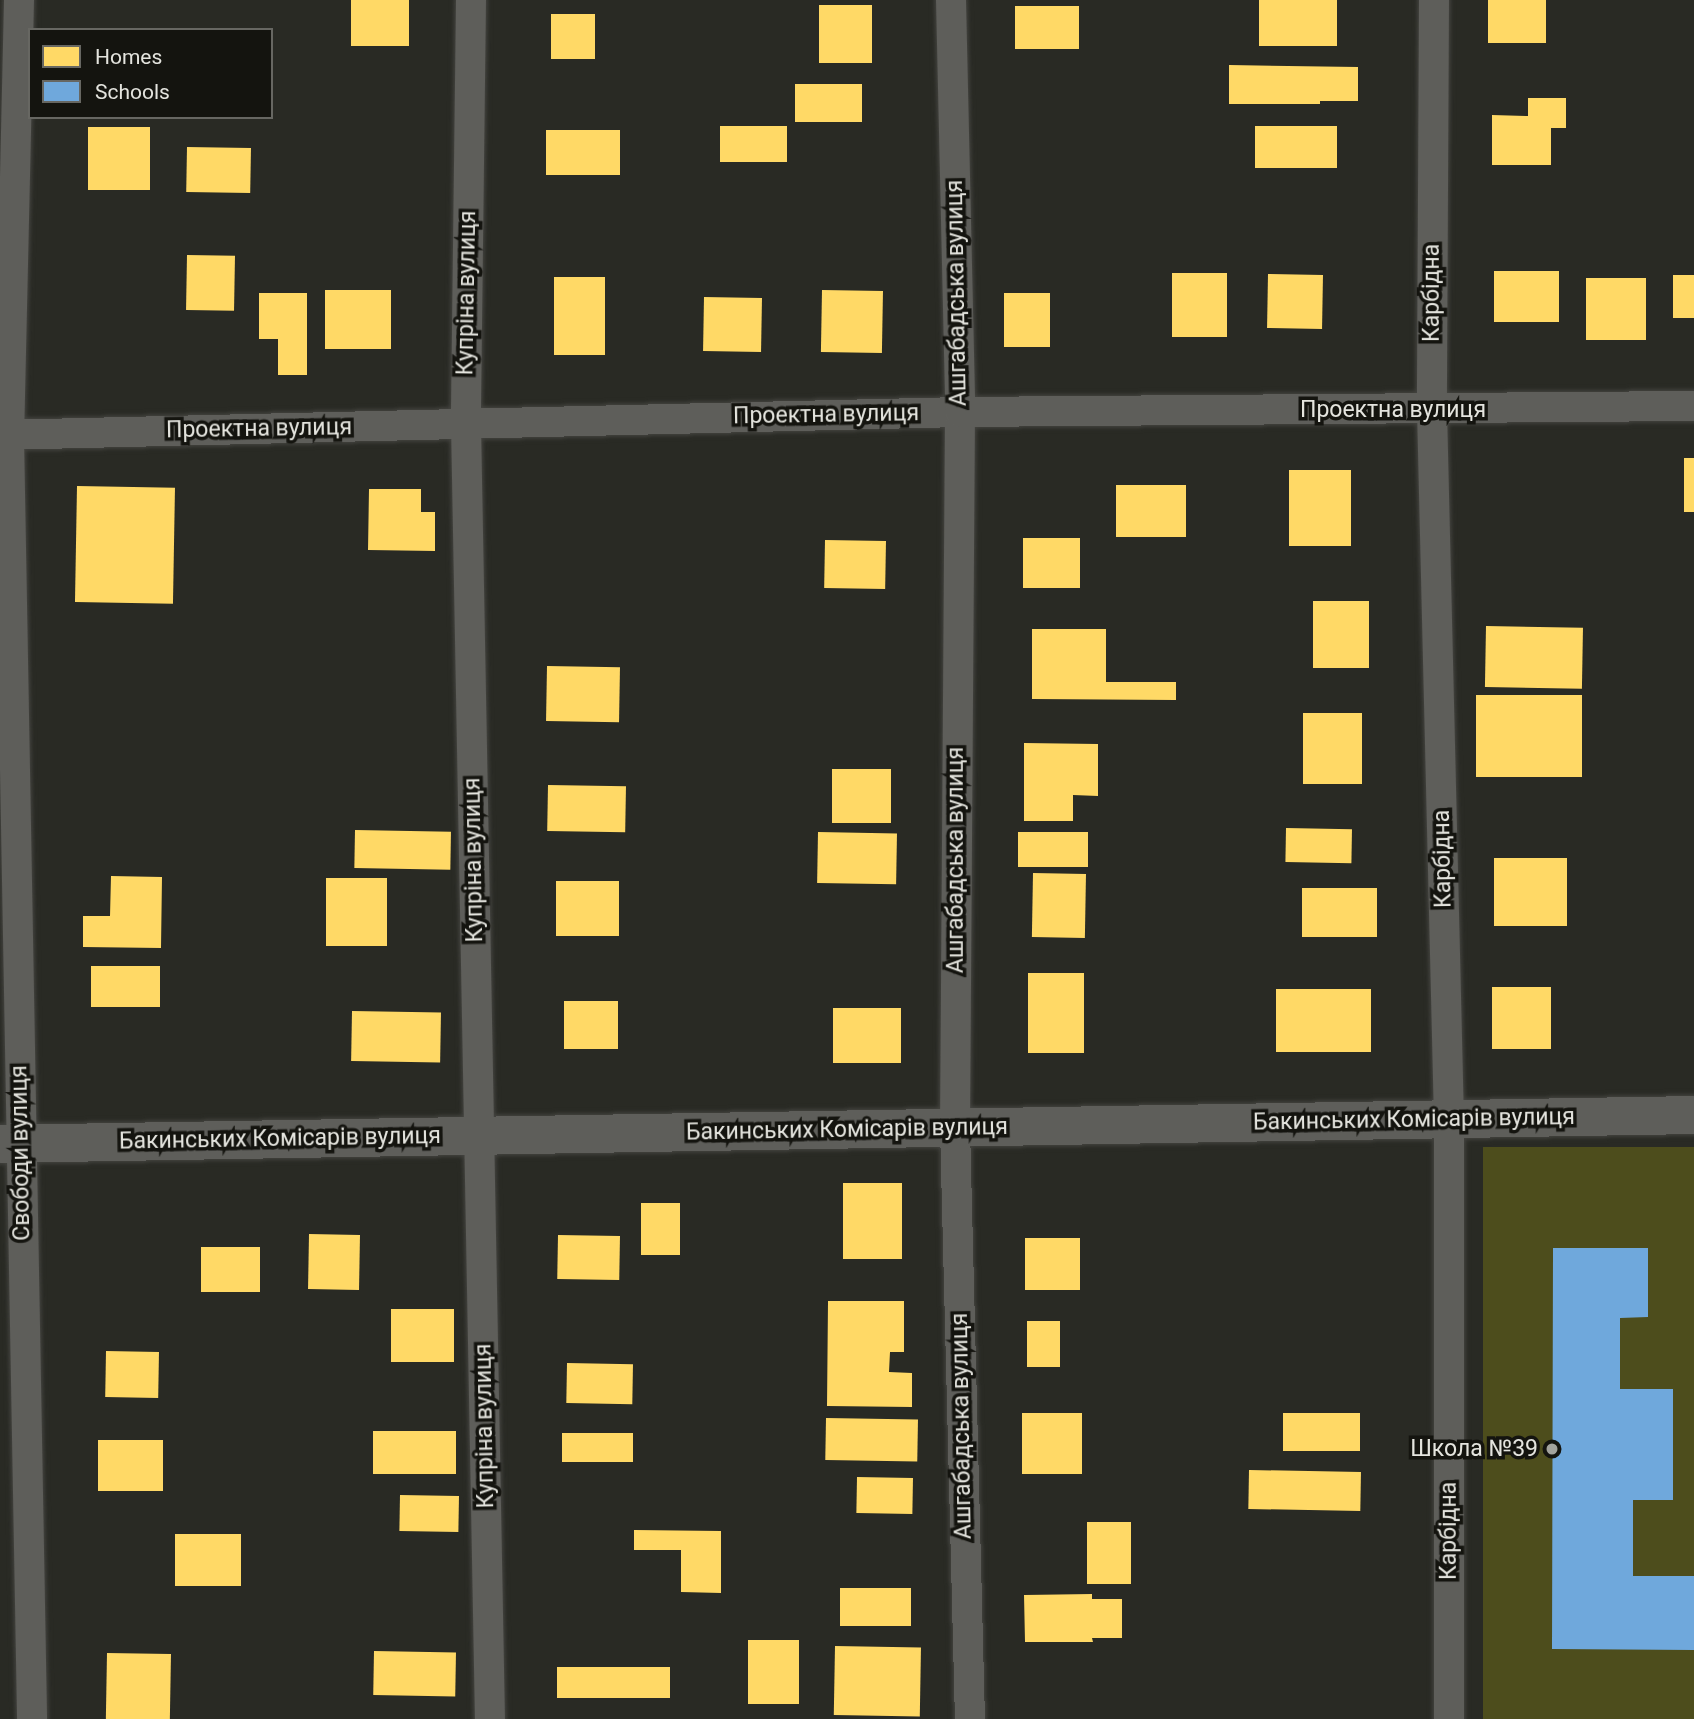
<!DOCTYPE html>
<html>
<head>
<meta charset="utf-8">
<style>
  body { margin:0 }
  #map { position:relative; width:1694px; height:1719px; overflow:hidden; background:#292a24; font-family:Roboto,sans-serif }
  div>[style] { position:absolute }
  .green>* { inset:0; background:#4d4d1c; transform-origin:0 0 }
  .homes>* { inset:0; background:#ffd966; transform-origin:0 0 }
  .schools>* { inset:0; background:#6fa8dc }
  .roads { filter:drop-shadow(0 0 2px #444440) drop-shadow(0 0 2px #444440) }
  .street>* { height:30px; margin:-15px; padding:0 15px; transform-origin:15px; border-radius:15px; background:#5e5e5a }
  .secondary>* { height:38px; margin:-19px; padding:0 19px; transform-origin:19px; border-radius:19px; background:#5e5e5a }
  .dots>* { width:19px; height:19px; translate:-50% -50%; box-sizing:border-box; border:4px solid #14140f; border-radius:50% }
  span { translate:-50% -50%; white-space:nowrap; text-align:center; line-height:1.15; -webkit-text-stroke:7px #14140f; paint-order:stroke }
  .street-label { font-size:23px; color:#e4e4de }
  .poi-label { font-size:23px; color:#e4e4de }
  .right { translate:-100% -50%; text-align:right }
  .legend { position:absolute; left:28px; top:28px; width:245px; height:91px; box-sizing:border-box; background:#14140f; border:2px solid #676762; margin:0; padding:9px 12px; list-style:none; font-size:21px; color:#e4e4de }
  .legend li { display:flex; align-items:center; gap:14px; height:35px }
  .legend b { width:35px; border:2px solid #676762 }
</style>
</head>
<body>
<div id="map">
  <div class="green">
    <i style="left:1483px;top:1147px;width:211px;height:572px"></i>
  </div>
  <div class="homes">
    <i style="left:351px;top:0;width:58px;height:46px"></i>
    <i style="left:1259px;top:0;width:78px;height:46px"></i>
    <i style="left:1488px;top:0;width:58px;height:43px"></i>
    <i style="left:819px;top:5px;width:53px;height:58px"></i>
    <i style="left:1015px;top:6px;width:64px;height:43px"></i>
    <i style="left:551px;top:14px;width:44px;height:45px"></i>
    <i style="clip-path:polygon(1229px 65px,1358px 67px,1358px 101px,1320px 101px,1320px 104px,1229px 104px)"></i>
    <i style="left:795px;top:84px;width:67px;height:38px"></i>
    <i style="clip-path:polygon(1528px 98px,1566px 98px,1566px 128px,1551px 128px,1551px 165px,1492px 165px,1492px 115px,1528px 116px)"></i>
    <i style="left:720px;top:126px;width:67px;height:36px"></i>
    <i style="left:1255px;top:126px;width:82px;height:42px"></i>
    <i style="left:88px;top:127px;width:62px;height:63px"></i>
    <i style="left:546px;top:130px;width:74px;height:45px"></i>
    <i style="left:187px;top:147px;width:64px;height:45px;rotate:1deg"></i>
    <i style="left:187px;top:255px;width:48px;height:55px;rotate:1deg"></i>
    <i style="left:1494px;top:271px;width:65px;height:51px"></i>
    <i style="left:1172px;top:273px;width:55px;height:64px"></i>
    <i style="left:1268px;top:274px;width:55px;height:54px;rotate:1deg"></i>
    <i style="left:1673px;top:275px;width:21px;height:43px"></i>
    <i style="left:554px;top:277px;width:51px;height:78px"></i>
    <i style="left:1586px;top:278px;width:60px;height:62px"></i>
    <i style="left:325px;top:290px;width:66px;height:59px"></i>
    <i style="left:822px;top:290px;width:61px;height:62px;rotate:1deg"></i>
    <i style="clip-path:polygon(259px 293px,307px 293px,307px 375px,278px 375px,278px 339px,259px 339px)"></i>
    <i style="left:1004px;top:293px;width:46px;height:54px"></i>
    <i style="left:704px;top:297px;width:58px;height:54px;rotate:1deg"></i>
    <i style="left:1684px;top:458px;width:10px;height:54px"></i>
    <i style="left:1289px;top:470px;width:62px;height:76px"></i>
    <i style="left:1116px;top:485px;width:70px;height:52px"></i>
    <i style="left:77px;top:486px;width:98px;height:116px;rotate:1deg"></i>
    <i style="clip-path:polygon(369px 489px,421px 489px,421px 512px,435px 512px,435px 551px,368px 550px)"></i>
    <i style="left:1080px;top:538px;width:50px;height:57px;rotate:90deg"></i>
    <i style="left:825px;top:540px;width:61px;height:48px;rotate:1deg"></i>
    <i style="left:1313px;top:601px;width:56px;height:67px"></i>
    <i style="left:1486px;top:626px;width:97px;height:61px;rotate:1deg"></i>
    <i style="clip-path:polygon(1032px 629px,1106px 629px,1106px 682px,1176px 682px,1176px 700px,1032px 699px)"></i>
    <i style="left:547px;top:666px;width:73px;height:55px;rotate:1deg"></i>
    <i style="left:1476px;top:695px;width:106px;height:82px"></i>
    <i style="left:1303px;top:713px;width:59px;height:71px"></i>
    <i style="clip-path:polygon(1024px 743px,1098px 744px,1098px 796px,1073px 795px,1073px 821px,1024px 821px)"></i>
    <i style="left:832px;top:769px;width:59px;height:54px"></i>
    <i style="left:548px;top:785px;width:78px;height:46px;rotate:1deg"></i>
    <i style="left:1286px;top:828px;width:66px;height:34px;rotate:1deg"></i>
    <i style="left:355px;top:830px;width:96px;height:38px;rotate:1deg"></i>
    <i style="left:818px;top:832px;width:79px;height:51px;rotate:1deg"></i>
    <i style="left:1018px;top:832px;width:70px;height:35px"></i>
    <i style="left:1494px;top:858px;width:73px;height:68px"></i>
    <i style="left:1033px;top:873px;width:53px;height:64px;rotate:1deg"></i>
    <i style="clip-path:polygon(111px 876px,162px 877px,161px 948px,83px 947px,83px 916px,110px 916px)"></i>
    <i style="left:326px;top:878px;width:61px;height:68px"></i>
    <i style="left:556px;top:881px;width:63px;height:55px"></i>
    <i style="left:1302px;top:888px;width:75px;height:49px"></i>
    <i style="left:91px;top:966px;width:69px;height:41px"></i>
    <i style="left:1028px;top:973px;width:56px;height:80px"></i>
    <i style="left:1492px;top:987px;width:59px;height:62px"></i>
    <i style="left:1276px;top:989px;width:95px;height:63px"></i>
    <i style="left:564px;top:1001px;width:54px;height:48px"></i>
    <i style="left:833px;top:1008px;width:68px;height:55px"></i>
    <i style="left:352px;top:1011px;width:89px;height:50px;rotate:1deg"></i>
    <i style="left:843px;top:1183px;width:59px;height:76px"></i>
    <i style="left:641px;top:1203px;width:39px;height:52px"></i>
    <i style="left:309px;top:1234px;width:51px;height:55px;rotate:1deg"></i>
    <i style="left:558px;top:1235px;width:62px;height:44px;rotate:1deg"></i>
    <i style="left:1025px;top:1238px;width:55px;height:52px"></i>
    <i style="left:201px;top:1247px;width:59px;height:45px"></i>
    <i style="clip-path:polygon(828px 1301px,904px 1301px,904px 1352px,890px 1352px,889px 1372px,912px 1373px,912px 1407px,827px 1406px)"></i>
    <i style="left:391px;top:1309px;width:63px;height:53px"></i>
    <i style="left:1027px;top:1321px;width:33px;height:46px"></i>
    <i style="left:106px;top:1351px;width:53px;height:46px;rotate:1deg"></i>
    <i style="left:567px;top:1363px;width:66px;height:40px;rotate:1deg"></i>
    <i style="left:1022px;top:1413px;width:60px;height:61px"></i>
    <i style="left:1283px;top:1413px;width:77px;height:38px"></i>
    <i style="left:826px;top:1418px;width:92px;height:42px;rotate:1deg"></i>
    <i style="left:373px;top:1431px;width:83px;height:43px"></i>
    <i style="left:562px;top:1433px;width:71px;height:29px"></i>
    <i style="left:98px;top:1440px;width:65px;height:51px"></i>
    <i style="left:1249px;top:1470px;width:112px;height:39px;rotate:1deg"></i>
    <i style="left:857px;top:1477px;width:56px;height:36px;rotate:1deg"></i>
    <i style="left:400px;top:1495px;width:59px;height:36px;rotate:1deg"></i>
    <i style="left:1087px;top:1522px;width:44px;height:62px"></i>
    <i style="clip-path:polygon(634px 1530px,721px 1531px,721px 1593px,681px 1592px,681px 1550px,634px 1550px)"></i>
    <i style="left:175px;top:1534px;width:66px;height:52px"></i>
    <i style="left:840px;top:1588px;width:71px;height:38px"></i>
    <i style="clip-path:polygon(1092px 1594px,1092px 1599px,1122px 1599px,1122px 1638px,1092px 1638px,1093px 1642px,1025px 1642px,1024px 1595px)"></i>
    <i style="left:748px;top:1640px;width:51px;height:64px"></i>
    <i style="left:835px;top:1646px;width:86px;height:69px;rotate:1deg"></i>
    <i style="left:374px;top:1651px;width:82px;height:44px;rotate:1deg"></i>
    <i style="left:107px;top:1653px;width:64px;height:66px;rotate:1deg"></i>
    <i style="left:557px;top:1667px;width:113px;height:31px"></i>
  </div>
  <div class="schools">
    <i style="clip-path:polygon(1553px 1248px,1648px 1248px,1648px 1317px,1620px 1318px,1620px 1389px,1673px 1389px,1673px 1500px,1633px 1500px,1633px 1576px,1694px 1576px,1694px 1650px,1552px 1649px)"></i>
  </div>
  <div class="roads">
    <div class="street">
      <i style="left:19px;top:0;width:436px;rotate:91.3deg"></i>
      <i style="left:9px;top:436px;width:1283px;rotate:88.97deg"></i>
      <i style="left:471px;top:0;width:424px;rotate:90.7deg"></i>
      <i style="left:466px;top:424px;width:1295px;rotate:88.94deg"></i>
      <i style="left:951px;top:0;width:412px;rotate:88.7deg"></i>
      <i style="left:960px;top:412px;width:716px;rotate:90.4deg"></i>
      <i style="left:955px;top:1128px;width:591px;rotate:88.55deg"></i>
      <i style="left:1434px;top:0;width:410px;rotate:90.3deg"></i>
      <i style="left:1432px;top:410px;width:709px;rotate:88.63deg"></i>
      <i style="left:1449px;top:1119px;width:600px;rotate:90deg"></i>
      <i style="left:0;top:435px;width:960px;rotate:-1.37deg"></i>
      <i style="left:960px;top:412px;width:734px;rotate:-0.47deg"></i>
    </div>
    <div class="secondary">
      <i style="left:0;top:1144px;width:1694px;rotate:-0.98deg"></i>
    </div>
  </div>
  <div class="dots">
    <i style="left:1552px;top:1449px;background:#a3a39d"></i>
  </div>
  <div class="street-label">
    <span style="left:467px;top:293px;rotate:-89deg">Купріна вулиця</span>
    <span style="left:957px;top:293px;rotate:-91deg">Ашгабадська вулиця</span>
    <span style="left:1432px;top:293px;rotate:-90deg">Карбідна</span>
    <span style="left:1393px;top:410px">Проектна вулиця</span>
    <span style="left:826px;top:415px;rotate:-1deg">Проектна вулиця</span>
    <span style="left:259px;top:429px;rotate:-1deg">Проектна вулиця</span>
    <span style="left:1443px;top:859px;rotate:-91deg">Карбідна</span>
    <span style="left:474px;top:860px;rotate:-91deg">Купріна вулиця</span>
    <span style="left:956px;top:860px;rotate:-90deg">Ашгабадська вулиця</span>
    <span style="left:1414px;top:1120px;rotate:-1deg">Бакинських Комісарів вулиця</span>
    <span style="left:847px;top:1130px;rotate:-1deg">Бакинських Комісарів вулиця</span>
    <span style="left:280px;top:1139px;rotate:-1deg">Бакинських Комісарів вулиця</span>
    <span style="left:21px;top:1153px;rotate:-91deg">Свободи вулиця</span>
    <span style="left:485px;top:1426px;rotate:-91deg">Купріна вулиця</span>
    <span style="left:962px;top:1426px;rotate:-91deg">Ашгабадська вулиця</span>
    <span style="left:1449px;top:1531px;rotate:-90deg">Карбідна</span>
  </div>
  <div class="poi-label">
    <span class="right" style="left:1538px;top:1449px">Школа №39</span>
  </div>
  <ul class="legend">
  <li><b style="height:19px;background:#ffd966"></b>Homes</li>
  <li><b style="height:19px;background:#6fa8dc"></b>Schools</li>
  </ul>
</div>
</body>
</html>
